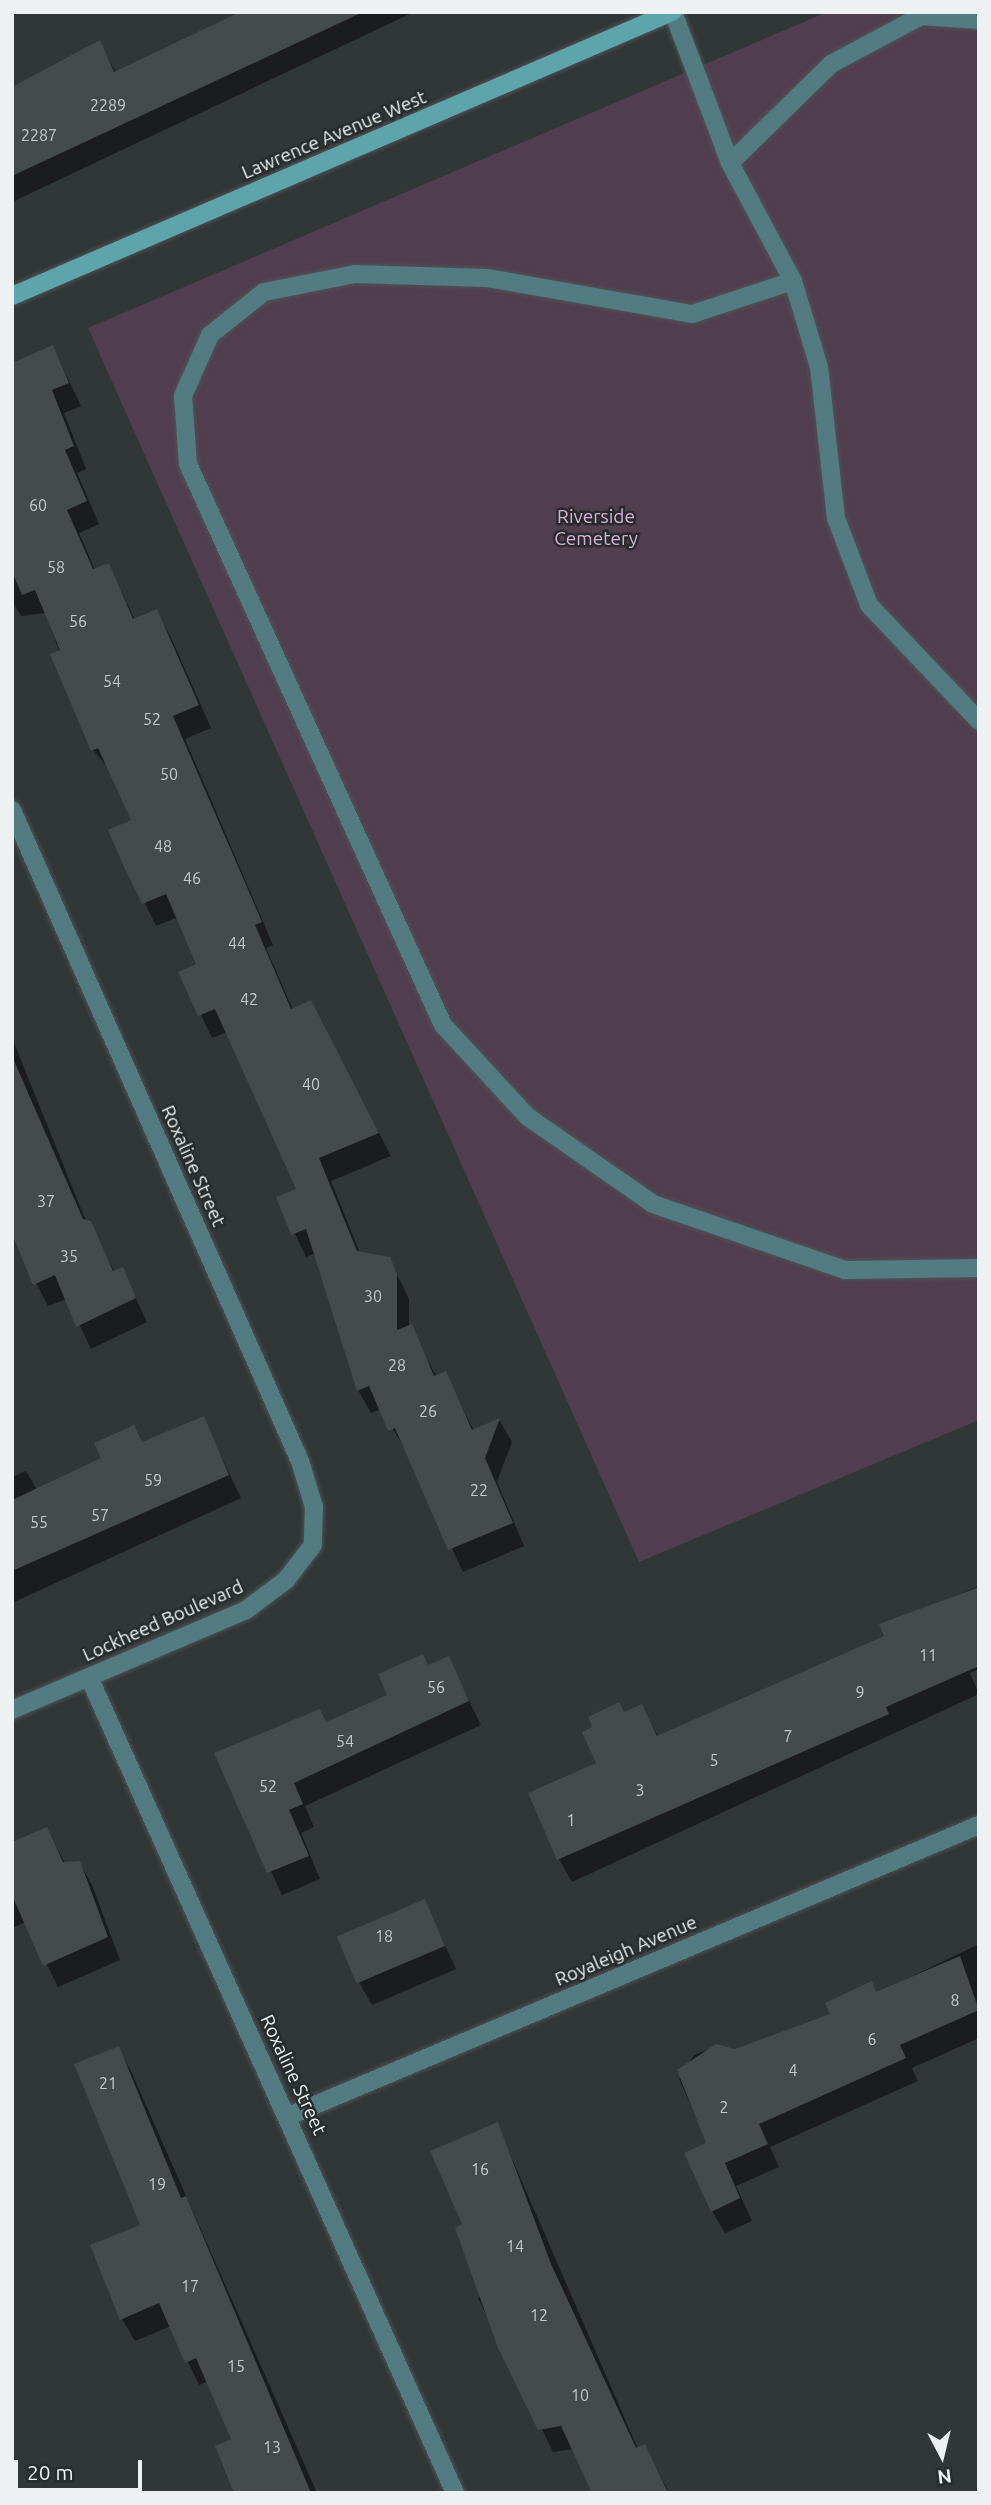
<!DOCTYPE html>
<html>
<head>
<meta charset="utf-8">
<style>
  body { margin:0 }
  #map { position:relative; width:991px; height:2505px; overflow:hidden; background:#313637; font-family:Ubuntu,sans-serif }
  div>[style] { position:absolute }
  .green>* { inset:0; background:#513e4f }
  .shadow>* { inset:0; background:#0007 }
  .building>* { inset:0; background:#454b4b; transform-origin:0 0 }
  .roads { filter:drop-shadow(0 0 2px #4f5455) drop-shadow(0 0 2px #4f5455) }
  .service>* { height:18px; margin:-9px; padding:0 9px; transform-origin:9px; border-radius:9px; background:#527c81 }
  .minor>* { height:18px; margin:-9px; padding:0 9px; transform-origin:9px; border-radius:9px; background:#527c81 }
  .secondary>* { height:18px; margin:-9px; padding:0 9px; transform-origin:9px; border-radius:9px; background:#5ea4ab }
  span { translate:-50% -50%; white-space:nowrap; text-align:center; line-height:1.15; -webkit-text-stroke:5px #272c2d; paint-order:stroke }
  .number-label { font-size:16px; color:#c3c8c8 }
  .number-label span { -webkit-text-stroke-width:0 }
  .street-label { font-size:19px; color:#edf1f1 }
  .park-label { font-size:19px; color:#dbafd8 }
  .frame { position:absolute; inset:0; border:14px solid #edf1f1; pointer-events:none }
  .north { position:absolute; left:907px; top:2421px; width:70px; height:70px; -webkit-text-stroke:5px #272c2d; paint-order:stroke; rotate:173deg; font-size:19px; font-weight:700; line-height:28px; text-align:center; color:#edf1f1 }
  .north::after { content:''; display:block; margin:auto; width:24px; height:32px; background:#edf1f1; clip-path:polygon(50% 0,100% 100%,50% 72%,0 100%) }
  .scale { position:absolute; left:14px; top:2460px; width:128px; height:32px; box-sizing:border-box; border:4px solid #edf1f1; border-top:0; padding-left:9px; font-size:21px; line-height:24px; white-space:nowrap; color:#edf1f1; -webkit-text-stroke:5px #272c2d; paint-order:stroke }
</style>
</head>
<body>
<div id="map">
  <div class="green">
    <i style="clip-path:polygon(827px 12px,979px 12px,979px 1420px,639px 1562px,88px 328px)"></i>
  </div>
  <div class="shadow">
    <i style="clip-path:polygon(243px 12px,414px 12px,12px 202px,12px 88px,99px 42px,116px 73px)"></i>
    <i style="clip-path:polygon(53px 347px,81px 406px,64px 413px,86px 469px,77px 473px,99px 524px,79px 533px,95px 570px,109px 565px,135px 620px,156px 611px,169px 633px,211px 728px,185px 739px,273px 945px,266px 948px,293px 1010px,323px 1025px,391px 1156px,331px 1181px,360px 1253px,389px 1258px,409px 1299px,409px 1327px,437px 1377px,445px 1374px,474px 1431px,499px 1420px,512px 1442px,497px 1482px,524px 1546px,463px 1572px,406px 1451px,381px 1409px,371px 1413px,358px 1390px,316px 1253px,306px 1257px,278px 1198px,298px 1190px,227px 1032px,212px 1038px,181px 973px,198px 965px,178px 917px,156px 926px,110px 831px,133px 821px,110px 770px,93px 750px,46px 613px,21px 616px,12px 601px,12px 364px)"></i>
    <i style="clip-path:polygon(12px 1038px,86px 1221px,115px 1272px,122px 1269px,147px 1322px,91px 1349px,67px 1299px,48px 1306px,12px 1236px)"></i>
    <i style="clip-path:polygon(203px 1418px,241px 1498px,12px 1603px,12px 1477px,26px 1471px,37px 1490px)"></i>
    <i style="clip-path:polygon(979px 1586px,979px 1669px,970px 1673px,979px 1694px,572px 1882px,559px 1859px,624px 1714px,642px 1706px,659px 1738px,887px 1637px,882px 1625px)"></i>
    <i style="clip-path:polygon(448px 1658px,481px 1725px,305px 1806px,314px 1827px,301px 1833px,320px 1879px,282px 1895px,217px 1754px,326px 1724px,389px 1696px)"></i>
    <i style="clip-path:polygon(47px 1829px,65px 1863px,79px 1862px,92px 1885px,120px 1960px,58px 1987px,26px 1922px,12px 1928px,12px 1842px)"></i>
    <i style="clip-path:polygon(424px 1901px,456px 1969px,372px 2005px,359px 1982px)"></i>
    <i style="clip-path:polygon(979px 1944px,979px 2038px,912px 2068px,918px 2081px,770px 2147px,779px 2167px,736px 2186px,752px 2221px,725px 2233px,712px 2211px,708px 2144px,679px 2079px,694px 2055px,716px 2046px,735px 2051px,832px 2015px)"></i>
    <i style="clip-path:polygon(118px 2048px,131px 2071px,317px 2493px,236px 2493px,234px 2440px,208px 2381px,199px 2385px,171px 2326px,135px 2341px,122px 2319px,142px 2226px)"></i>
    <i style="clip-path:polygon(497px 2124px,638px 2449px,645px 2446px,669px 2493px,594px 2493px,574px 2449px,553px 2452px,478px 2298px,484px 2295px,464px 2225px)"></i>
  </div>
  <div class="building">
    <i style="clip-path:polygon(240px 12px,363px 12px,12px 176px,12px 87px,100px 40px,114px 72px)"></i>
    <i style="clip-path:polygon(53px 345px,69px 383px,52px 390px,74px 446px,65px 450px,87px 501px,67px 510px,93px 569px,109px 563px,133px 619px,157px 609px,199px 705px,173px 716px,262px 922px,255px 925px,291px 1009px,311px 1000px,379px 1133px,319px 1158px,357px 1251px,390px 1257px,397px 1274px,397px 1330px,412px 1324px,434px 1376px,446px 1371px,472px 1430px,500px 1418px,485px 1458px,513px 1523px,448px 1550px,395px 1428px,388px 1431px,369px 1386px,357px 1391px,306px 1229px,291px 1235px,276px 1197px,296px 1189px,215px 1009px,198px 1016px,178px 972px,196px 964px,166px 894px,142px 904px,125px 869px,108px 830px,131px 820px,98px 748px,91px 751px,50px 654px,60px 650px,35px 590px,22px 595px,12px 572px,12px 363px)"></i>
    <i style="clip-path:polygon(12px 1056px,83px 1219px,91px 1221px,113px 1271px,123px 1267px,136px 1298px,76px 1327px,55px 1275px,33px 1285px,12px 1234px)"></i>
    <i style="clip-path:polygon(204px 1416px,229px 1475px,12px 1571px,12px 1500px,101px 1458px,94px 1443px,134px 1425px,142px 1442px)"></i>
    <i style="clip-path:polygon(979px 1587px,979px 1666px,886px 1707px,889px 1714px,557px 1860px,528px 1793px,596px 1763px,582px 1732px,592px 1727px,588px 1717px,619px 1702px,624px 1712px,642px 1704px,657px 1736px,884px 1636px,879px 1624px)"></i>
    <i style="clip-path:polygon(423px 1654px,428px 1665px,449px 1656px,469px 1701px,294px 1783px,303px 1804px,289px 1810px,309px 1856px,267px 1873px,214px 1753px,320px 1709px,326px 1722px,387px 1695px,378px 1674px)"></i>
    <i style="clip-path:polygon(47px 1827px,63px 1862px,80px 1861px,108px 1937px,43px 1966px,12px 1895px,12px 1842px)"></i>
    <i style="left:425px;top:1899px;width:51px;height:96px;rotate:67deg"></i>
    <i style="clip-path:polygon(960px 1956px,979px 2010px,900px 2045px,906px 2058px,759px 2124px,768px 2144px,725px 2163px,740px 2198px,711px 2212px,684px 2153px,706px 2143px,677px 2070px,716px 2044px,735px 2049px,830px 2014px,825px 2003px,872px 1981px,876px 1992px)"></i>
    <i style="clip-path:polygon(119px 2046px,181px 2198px,186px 2196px,311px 2493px,234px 2493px,215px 2446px,231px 2439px,196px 2358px,185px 2363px,159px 2303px,120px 2320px,90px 2245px,140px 2225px,74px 2064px)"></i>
    <i style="clip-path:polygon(498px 2122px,551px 2264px,636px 2448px,645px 2444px,668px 2493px,592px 2493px,561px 2426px,538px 2430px,498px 2348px,455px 2228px,462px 2224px,430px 2151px)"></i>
  </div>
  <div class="roads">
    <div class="service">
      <i style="left:673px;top:12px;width:161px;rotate:69.3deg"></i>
      <i style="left:730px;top:163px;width:134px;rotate:61.9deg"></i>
      <i style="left:793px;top:281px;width:90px;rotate:73.2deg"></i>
      <i style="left:819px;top:367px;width:152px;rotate:83.6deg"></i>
      <i style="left:836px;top:518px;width:93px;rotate:69.2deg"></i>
      <i style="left:869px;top:605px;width:160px;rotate:46.5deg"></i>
      <i style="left:730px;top:163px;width:141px;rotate:-44.4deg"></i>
      <i style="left:831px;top:64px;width:102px;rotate:-28.1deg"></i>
      <i style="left:921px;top:16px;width:58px;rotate:3.9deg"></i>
      <i style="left:793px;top:281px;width:106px;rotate:161.9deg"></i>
      <i style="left:692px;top:314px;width:207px;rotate:-170deg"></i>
      <i style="left:488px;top:278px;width:133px;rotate:-178.3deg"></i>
      <i style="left:355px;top:274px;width:93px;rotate:168.8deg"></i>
      <i style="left:264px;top:292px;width:69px;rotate:141.5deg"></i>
      <i style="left:210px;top:335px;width:67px;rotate:113.9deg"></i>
      <i style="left:183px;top:396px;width:68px;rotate:85.8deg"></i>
      <i style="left:188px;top:464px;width:616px;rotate:65.56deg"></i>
      <i style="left:443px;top:1025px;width:125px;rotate:47.3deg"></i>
      <i style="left:528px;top:1117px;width:152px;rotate:34.8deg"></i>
      <i style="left:653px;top:1204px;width:203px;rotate:19deg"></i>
      <i style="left:845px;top:1270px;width:134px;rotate:-0.9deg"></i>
    </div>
    <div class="minor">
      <i style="left:12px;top:810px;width:712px;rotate:66.14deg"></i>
      <i style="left:300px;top:1461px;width:48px;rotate:73.1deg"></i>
      <i style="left:314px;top:1507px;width:38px;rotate:92deg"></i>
      <i style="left:313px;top:1545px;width:44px;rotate:127.6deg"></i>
      <i style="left:286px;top:1580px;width:50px;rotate:143.1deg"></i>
      <i style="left:246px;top:1610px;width:254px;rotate:156.9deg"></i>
      <i style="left:89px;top:1677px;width:894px;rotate:65.84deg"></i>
      <i style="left:289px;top:2116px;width:749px;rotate:-22.87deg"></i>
    </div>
    <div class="secondary">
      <i style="left:12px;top:296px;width:719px;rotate:-23.28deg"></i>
    </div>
  </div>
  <div class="number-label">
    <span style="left:108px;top:105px">2289</span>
    <span style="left:39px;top:135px">2287</span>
    <span style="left:38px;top:505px">60</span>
    <span style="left:56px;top:567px">58</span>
    <span style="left:78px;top:621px">56</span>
    <span style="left:112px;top:681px">54</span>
    <span style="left:152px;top:719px">52</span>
    <span style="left:169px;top:774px">50</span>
    <span style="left:163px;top:846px">48</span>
    <span style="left:192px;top:878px">46</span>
    <span style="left:237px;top:943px">44</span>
    <span style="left:249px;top:999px">42</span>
    <span style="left:311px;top:1084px">40</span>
    <span style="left:46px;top:1201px">37</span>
    <span style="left:69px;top:1256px">35</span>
    <span style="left:373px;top:1296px">30</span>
    <span style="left:397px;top:1365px">28</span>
    <span style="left:428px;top:1411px">26</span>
    <span style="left:153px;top:1480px">59</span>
    <span style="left:479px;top:1490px">22</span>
    <span style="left:100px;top:1515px">57</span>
    <span style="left:39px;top:1522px">55</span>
    <span style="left:928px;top:1655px">11</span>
    <span style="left:436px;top:1687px">56</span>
    <span style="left:860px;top:1692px">9</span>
    <span style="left:788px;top:1736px">7</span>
    <span style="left:345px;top:1741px">54</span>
    <span style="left:714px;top:1760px">5</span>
    <span style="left:268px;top:1786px">52</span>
    <span style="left:640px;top:1790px">3</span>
    <span style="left:571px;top:1820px">1</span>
    <span style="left:384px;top:1936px">18</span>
    <span style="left:955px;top:2000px">8</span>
    <span style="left:872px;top:2039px">6</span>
    <span style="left:793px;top:2070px">4</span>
    <span style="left:108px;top:2083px">21</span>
    <span style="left:724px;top:2107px">2</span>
    <span style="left:480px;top:2169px">16</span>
    <span style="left:157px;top:2184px">19</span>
    <span style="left:515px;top:2246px">14</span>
    <span style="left:190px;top:2286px">17</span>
    <span style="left:539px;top:2315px">12</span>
    <span style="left:236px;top:2366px">15</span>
    <span style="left:580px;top:2395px">10</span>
    <span style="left:272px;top:2447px">13</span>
  </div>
  <div class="street-label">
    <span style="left:334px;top:135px;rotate:-23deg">Lawrence Avenue West</span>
    <span style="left:193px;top:1166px;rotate:66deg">Roxaline Street</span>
    <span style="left:163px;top:1621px;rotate:-24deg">Lockheed Boulevard</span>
    <span style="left:626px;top:1951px;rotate:-23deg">Royaleigh Avenue</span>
    <span style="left:293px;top:2075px;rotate:65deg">Roxaline Street</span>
  </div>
  <div class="park-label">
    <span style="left:596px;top:528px">Riverside<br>Cemetery</span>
  </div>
  <div class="frame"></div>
  <div class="north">N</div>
  <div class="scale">20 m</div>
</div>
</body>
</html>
